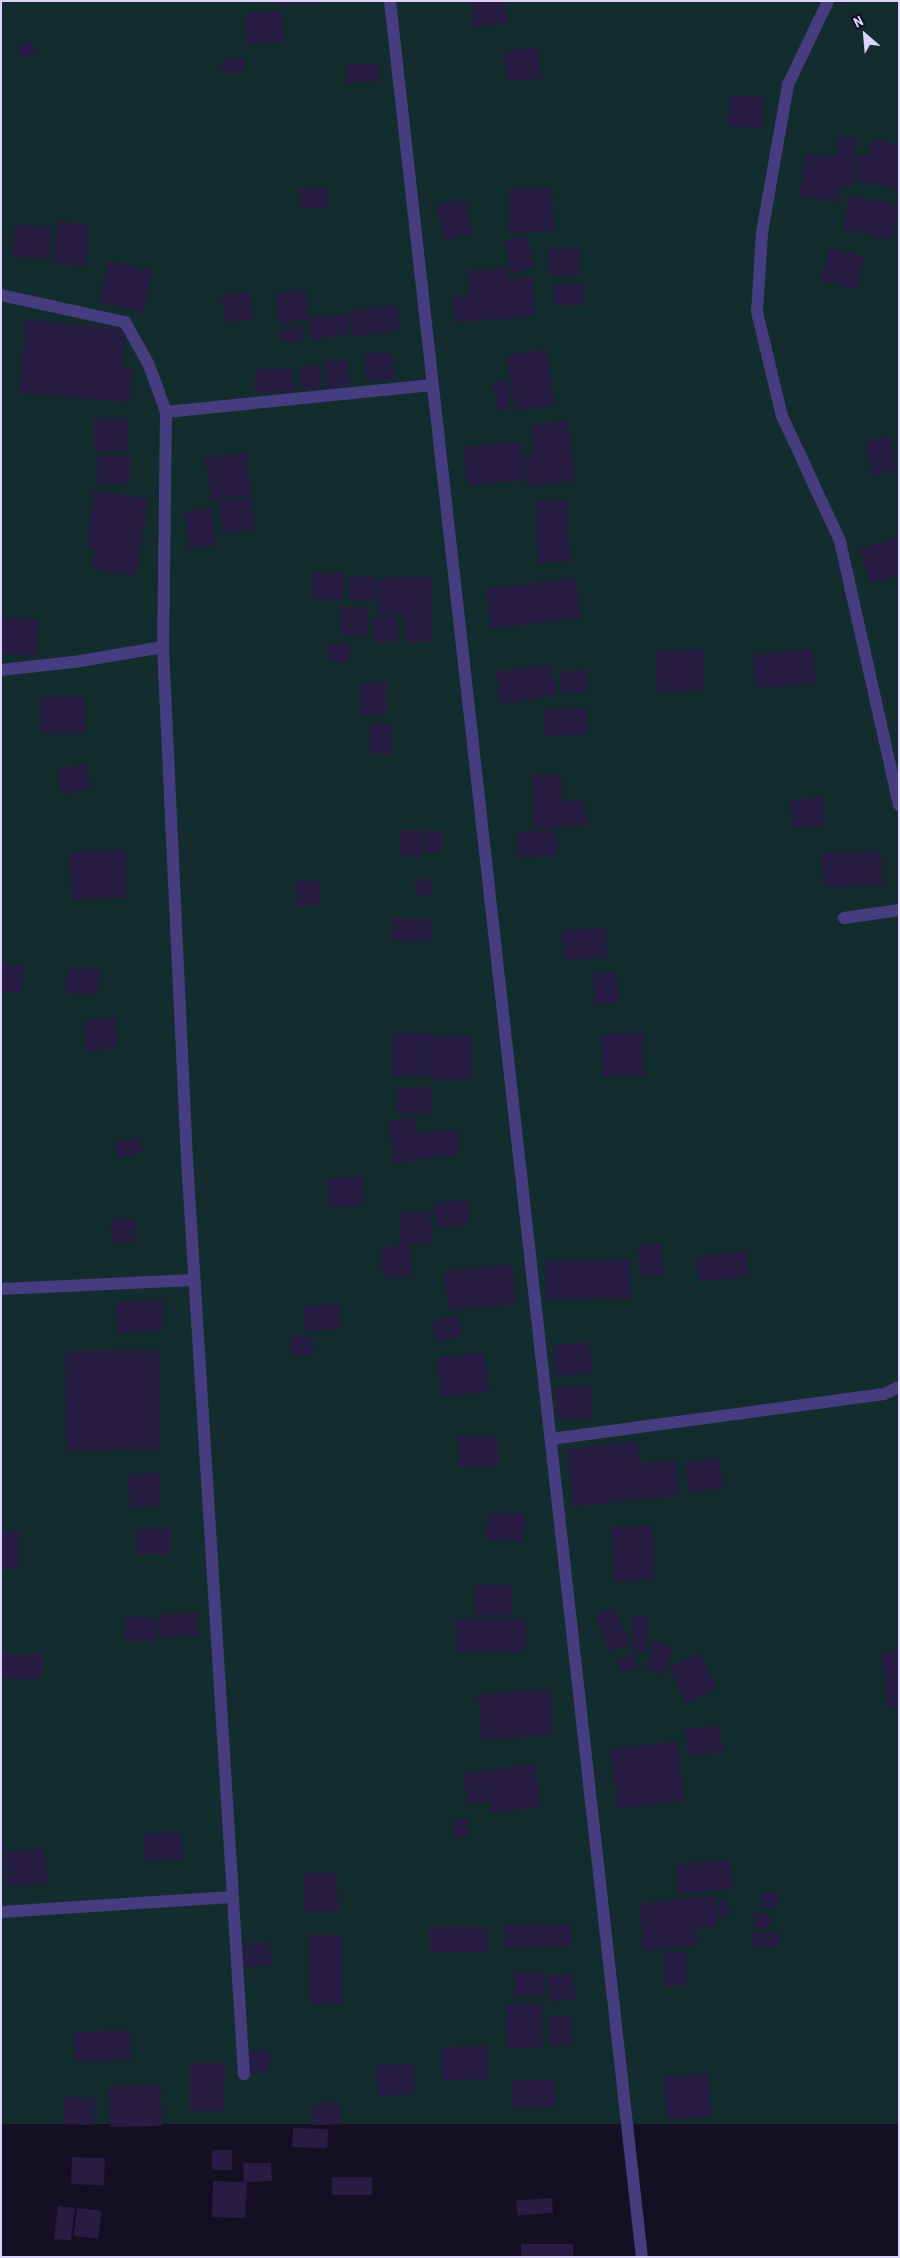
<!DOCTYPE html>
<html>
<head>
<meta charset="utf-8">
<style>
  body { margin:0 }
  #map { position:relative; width:900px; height:2258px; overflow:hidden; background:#140f23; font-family:"Roboto Condensed",sans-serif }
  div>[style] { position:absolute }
  .green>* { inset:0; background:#132c2d; transform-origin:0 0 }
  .building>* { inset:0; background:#271d43; transform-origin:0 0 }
  .street>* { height:12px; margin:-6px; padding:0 6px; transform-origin:6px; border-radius:6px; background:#453d80 }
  span { translate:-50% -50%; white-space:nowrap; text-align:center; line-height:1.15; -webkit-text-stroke:4px #140f23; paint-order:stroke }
  .frame { position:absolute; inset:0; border:2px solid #dcd4fd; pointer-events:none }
  .north { position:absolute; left:840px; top:10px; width:50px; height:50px; -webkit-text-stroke:4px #140f23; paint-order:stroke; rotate:333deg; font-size:14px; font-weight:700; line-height:20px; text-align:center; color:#dcd4fd }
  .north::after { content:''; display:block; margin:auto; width:18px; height:22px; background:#dcd4fd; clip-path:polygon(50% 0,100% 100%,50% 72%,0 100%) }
</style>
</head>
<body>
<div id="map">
  <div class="green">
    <i style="left:1px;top:1px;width:898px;height:2123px"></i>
  </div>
  <div class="building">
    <i style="clip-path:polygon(277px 1px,320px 1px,320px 3px,277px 5px)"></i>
    <i style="clip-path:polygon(470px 1px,504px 1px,507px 23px,474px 28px)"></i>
    <i style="left:281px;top:10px;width:31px;height:37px;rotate:84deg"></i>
    <i style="left:30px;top:40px;width:13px;height:16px;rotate:63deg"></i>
    <i style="left:537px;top:47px;width:30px;height:34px;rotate:81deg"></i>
    <i style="left:244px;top:58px;width:14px;height:22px;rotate:86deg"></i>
    <i style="left:378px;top:63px;width:18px;height:32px;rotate:87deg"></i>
    <i style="left:730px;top:95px;width:34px;height:31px;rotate:3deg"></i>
    <i style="clip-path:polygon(839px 135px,858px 139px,851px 187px,841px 186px,839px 202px,799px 196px,806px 153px,836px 157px)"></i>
    <i style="clip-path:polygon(872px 140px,899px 145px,899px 189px,854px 181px,859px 155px,869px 156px)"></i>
    <i style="left:553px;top:188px;width:44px;height:44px;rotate:89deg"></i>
    <i style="left:328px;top:189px;width:19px;height:28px;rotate:90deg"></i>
    <i style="left:850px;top:195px;width:50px;height:35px;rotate:12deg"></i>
    <i style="left:464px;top:198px;width:36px;height:29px;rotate:76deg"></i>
    <i style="left:57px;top:222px;width:32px;height:42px;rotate:4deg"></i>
    <i style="left:14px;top:225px;width:37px;height:32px;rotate:3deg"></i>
    <i style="left:526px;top:235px;width:34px;height:23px;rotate:76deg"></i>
    <i style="left:580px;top:248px;width:27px;height:32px;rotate:90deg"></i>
    <i style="left:829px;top:248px;width:37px;height:33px;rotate:14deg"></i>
    <i style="left:108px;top:261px;width:46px;height:42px;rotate:13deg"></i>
    <i style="clip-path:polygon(509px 268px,510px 279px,532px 277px,535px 316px,455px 322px,453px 296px,469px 295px,468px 271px)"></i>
    <i style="left:585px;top:284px;width:21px;height:31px;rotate:90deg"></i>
    <i style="clip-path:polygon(305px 289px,309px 318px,347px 313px,349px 335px,311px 339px,309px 320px,279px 323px,275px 293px)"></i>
    <i style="left:250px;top:292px;width:28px;height:28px;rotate:84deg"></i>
    <i style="left:396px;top:304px;width:26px;height:48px;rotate:81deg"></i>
    <i style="clip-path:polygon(25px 320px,126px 328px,122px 368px,133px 369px,130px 402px,19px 393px)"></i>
    <i style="left:302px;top:326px;width:14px;height:22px;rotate:82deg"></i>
    <i style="left:547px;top:349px;width:57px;height:41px;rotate:82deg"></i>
    <i style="left:393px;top:353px;width:27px;height:28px;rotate:88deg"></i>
    <i style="left:348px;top:359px;width:28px;height:22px;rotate:88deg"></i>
    <i style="left:321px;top:365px;width:24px;height:21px;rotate:88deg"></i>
    <i style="left:293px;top:369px;width:24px;height:38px;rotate:90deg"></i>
    <i style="left:507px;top:380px;width:28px;height:14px;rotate:82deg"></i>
    <i style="left:94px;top:418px;width:34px;height:33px"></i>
    <i style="clip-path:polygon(568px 421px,575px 481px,527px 487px,524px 457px,534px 456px,531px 426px)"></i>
    <i style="left:889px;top:436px;width:35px;height:25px;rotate:77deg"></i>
    <i style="left:520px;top:441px;width:39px;height:57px;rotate:84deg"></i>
    <i style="left:246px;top:452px;width:43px;height:41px;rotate:82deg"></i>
    <i style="left:130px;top:455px;width:29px;height:33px;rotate:90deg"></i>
    <i style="clip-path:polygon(94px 491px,148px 499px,136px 576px,92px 569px,95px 549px,86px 547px)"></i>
    <i style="left:251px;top:497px;width:33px;height:33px;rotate:83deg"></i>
    <i style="left:567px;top:499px;width:62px;height:32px;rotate:87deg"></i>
    <i style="left:211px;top:508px;width:37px;height:27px;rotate:82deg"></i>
    <i style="clip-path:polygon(899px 538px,899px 576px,869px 583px,860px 548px)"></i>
    <i style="left:343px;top:573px;width:26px;height:32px;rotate:88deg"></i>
    <i style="left:375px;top:576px;width:24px;height:26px;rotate:88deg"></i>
    <i style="clip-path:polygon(432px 577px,433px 642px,405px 642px,405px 615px,378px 616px,377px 578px)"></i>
    <i style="left:576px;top:578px;width:40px;height:91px;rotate:83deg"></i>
    <i style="left:368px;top:607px;width:29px;height:28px;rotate:90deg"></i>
    <i style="left:1px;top:617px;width:37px;height:37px;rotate:2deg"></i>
    <i style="left:373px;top:617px;width:24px;height:25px"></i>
    <i style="left:350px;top:643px;width:19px;height:21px;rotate:90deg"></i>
    <i style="left:703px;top:649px;width:41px;height:48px;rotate:87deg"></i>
    <i style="left:813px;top:649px;width:35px;height:60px;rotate:85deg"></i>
    <i style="left:551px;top:664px;width:32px;height:56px;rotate:81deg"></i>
    <i style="left:587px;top:670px;width:22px;height:27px;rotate:87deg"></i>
    <i style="left:361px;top:682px;width:25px;height:34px"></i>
    <i style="left:41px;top:696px;width:44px;height:38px"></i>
    <i style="left:586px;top:707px;width:27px;height:43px;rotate:86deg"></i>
    <i style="left:371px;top:723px;width:20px;height:31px"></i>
    <i style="left:87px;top:765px;width:25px;height:30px;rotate:81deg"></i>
    <i style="clip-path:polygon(561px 774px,562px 801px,585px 800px,586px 825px,534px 828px,532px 775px)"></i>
    <i style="left:822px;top:797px;width:28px;height:33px;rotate:82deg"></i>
    <i style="left:556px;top:829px;width:26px;height:39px;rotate:86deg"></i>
    <i style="left:422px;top:830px;width:26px;height:22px;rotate:90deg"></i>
    <i style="left:424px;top:831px;width:18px;height:21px"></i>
    <i style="left:125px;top:850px;width:48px;height:55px;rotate:89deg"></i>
    <i style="left:881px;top:851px;width:34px;height:59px;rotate:88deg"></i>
    <i style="left:415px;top:879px;width:16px;height:16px"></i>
    <i style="left:295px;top:881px;width:25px;height:25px"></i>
    <i style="left:431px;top:918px;width:23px;height:38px;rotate:90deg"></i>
    <i style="left:606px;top:928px;width:30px;height:43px;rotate:88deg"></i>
    <i style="left:1px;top:964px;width:23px;height:27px;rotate:5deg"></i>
    <i style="left:68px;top:968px;width:31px;height:25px;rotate:4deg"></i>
    <i style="left:617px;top:972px;width:32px;height:24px;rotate:88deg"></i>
    <i style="left:115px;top:1018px;width:30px;height:32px;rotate:84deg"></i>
    <i style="left:642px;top:1032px;width:43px;height:41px;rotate:87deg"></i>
    <i style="left:393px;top:1033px;width:38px;height:43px"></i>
    <i style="left:471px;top:1035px;width:45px;height:39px;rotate:89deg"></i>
    <i style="left:432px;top:1087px;width:26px;height:35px;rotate:88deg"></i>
    <i style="clip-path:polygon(414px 1117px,417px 1134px,457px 1129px,460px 1154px,394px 1163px,388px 1121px)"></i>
    <i style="left:139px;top:1138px;width:15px;height:25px;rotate:79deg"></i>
    <i style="left:362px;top:1175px;width:30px;height:36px;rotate:84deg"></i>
    <i style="left:468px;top:1200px;width:25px;height:34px;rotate:85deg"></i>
    <i style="clip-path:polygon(430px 1211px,433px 1243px,409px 1245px,413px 1276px,384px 1279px,380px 1248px,401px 1246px,399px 1213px)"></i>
    <i style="left:134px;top:1218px;width:23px;height:24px;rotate:85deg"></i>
    <i style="left:660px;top:1243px;width:32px;height:23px;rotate:83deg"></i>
    <i style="left:746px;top:1250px;width:26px;height:51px;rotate:83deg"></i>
    <i style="left:630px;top:1259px;width:39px;height:84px;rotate:89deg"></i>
    <i style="left:512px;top:1264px;width:40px;height:68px;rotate:84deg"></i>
    <i style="left:162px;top:1299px;width:31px;height:47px;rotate:86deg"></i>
    <i style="left:339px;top:1303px;width:26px;height:36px;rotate:86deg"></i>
    <i style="left:458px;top:1315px;width:22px;height:26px;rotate:80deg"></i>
    <i style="left:312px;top:1335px;width:19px;height:22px;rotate:84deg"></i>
    <i style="left:590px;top:1342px;width:31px;height:37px;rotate:86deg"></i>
    <i style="left:159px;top:1350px;width:99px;height:94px;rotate:89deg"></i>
    <i style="left:485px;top:1352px;width:40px;height:49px;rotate:83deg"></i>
    <i style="left:591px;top:1386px;width:32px;height:35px;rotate:88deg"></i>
    <i style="left:498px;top:1436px;width:31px;height:39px;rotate:90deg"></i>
    <i style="clip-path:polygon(637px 1441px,640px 1464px,676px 1460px,679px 1495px,573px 1507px,567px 1449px)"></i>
    <i style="left:720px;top:1458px;width:31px;height:35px;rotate:84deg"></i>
    <i style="left:159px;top:1473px;width:33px;height:31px;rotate:87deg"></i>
    <i style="left:487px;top:1512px;width:38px;height:28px;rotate:2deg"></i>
    <i style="left:652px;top:1525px;width:55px;height:41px;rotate:87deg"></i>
    <i style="left:170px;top:1528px;width:26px;height:34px;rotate:90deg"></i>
    <i style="left:1px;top:1532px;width:18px;height:37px"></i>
    <i style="left:475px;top:1585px;width:37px;height:30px"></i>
    <i style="left:614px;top:1607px;width:40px;height:21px;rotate:67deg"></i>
    <i style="left:197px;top:1613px;width:23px;height:39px;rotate:88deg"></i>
    <i style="left:632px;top:1616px;width:16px;height:35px"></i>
    <i style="left:155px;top:1617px;width:23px;height:31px;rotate:88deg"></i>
    <i style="left:455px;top:1619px;width:70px;height:33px"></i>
    <i style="left:653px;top:1641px;width:21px;height:29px;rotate:17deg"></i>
    <i style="clip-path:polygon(899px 1651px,899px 1706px,887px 1707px,882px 1652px)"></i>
    <i style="left:633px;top:1653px;width:15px;height:19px;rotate:67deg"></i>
    <i style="left:700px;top:1653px;width:40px;height:34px;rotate:65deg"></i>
    <i style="left:42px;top:1654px;width:25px;height:41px;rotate:90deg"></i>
    <i style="left:550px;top:1689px;width:46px;height:72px;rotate:86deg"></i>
    <i style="left:719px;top:1725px;width:27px;height:35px;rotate:82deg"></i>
    <i style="left:677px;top:1741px;width:60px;height:67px;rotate:83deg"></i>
    <i style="clip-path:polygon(535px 1763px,541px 1807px,492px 1813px,487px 1774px,489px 1801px,467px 1804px,463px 1774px)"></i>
    <i style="left:467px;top:1819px;width:18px;height:15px;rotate:84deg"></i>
    <i style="left:182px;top:1832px;width:28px;height:38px;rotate:88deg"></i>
    <i style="left:45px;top:1848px;width:35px;height:41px;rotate:85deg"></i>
    <i style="left:730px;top:1859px;width:30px;height:55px;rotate:84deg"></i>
    <i style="left:337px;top:1873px;width:39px;height:34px;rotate:89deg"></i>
    <i style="left:777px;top:1892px;width:14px;height:16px;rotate:86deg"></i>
    <i style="clip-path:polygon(714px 1895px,717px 1926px,696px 1928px,698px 1945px,644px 1951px,639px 1904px)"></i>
    <i style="left:729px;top:1901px;width:16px;height:11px;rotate:86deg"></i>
    <i style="left:769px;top:1912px;width:17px;height:16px;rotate:87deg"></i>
    <i style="left:571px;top:1923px;width:23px;height:68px;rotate:88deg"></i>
    <i style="left:489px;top:1927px;width:25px;height:59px;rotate:90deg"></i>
    <i style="clip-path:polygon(779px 1931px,780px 1947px,754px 1948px,752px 1934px)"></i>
    <i style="left:342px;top:1935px;width:69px;height:33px;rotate:90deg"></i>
    <i style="left:270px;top:1942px;width:23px;height:28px;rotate:85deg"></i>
    <i style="left:664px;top:1952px;width:22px;height:34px"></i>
    <i style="left:514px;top:1972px;width:31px;height:24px"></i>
    <i style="left:573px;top:1973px;width:26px;height:26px;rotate:83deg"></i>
    <i style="left:542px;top:2003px;width:45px;height:36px;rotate:89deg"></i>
    <i style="left:549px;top:2016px;width:23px;height:30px"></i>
    <i style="left:130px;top:2030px;width:30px;height:56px;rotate:88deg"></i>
    <i style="left:487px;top:2046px;width:33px;height:46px;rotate:88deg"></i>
    <i style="left:269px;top:2050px;width:22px;height:22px;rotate:87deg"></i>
    <i style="left:190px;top:2063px;width:35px;height:48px"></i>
    <i style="left:413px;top:2063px;width:31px;height:37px;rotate:86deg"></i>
    <i style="left:708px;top:2073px;width:43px;height:45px;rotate:85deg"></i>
    <i style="left:555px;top:2079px;width:28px;height:43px;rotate:88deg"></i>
    <i style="left:161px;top:2085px;width:41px;height:52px;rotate:89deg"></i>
    <i style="left:64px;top:2097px;width:31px;height:27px;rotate:2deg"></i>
    <i style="left:340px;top:2102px;width:22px;height:29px;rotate:87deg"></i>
    <i style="left:293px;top:2128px;width:35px;height:19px;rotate:2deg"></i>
    <i style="left:232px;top:2150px;width:20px;height:20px;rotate:90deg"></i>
    <i style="left:72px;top:2157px;width:33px;height:27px;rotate:2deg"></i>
    <i style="clip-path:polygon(243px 2163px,271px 2163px,272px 2181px,247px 2182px,245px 2218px,212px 2217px,213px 2181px,244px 2182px)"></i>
    <i style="left:372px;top:2177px;width:18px;height:40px;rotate:90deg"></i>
    <i style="left:552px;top:2198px;width:15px;height:36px;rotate:86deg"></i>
    <i style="left:58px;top:2206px;width:17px;height:33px;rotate:7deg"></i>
    <i style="left:77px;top:2208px;width:25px;height:28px;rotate:7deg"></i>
    <i style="left:521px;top:2244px;width:52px;height:13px"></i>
  </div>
  <div class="street">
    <i style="left:390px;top:1px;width:2270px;rotate:83.63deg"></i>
    <i style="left:828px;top:1px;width:93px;rotate:115.5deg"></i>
    <i style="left:788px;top:85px;width:150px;rotate:100deg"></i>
    <i style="left:762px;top:233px;width:79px;rotate:93.6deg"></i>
    <i style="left:757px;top:312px;width:107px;rotate:76.5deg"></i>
    <i style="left:782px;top:416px;width:138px;rotate:65.1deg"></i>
    <i style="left:840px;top:541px;width:271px;rotate:77.4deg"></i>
    <i style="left:1px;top:295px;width:127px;rotate:12.3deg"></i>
    <i style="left:125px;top:322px;width:49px;rotate:60.8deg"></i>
    <i style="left:149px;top:365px;width:50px;rotate:70.1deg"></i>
    <i style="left:166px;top:412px;width:235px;rotate:90.7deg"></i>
    <i style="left:163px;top:647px;width:513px;rotate:87.32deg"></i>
    <i style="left:187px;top:1159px;width:917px;rotate:86.44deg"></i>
    <i style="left:166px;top:412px;width:268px;rotate:-5.8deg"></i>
    <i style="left:1px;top:670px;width:73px;rotate:-6.3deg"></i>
    <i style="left:74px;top:662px;width:90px;rotate:-9.6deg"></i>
    <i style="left:844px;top:918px;width:56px;rotate:-8.3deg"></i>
    <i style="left:1px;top:1289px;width:193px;rotate:-2.7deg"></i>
    <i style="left:551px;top:1439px;width:336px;rotate:-7.7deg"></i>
    <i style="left:884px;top:1394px;width:17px;rotate:-25deg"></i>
    <i style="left:1px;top:1912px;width:231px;rotate:-3.7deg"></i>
  </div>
  <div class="frame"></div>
  <div class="north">N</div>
</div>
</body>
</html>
